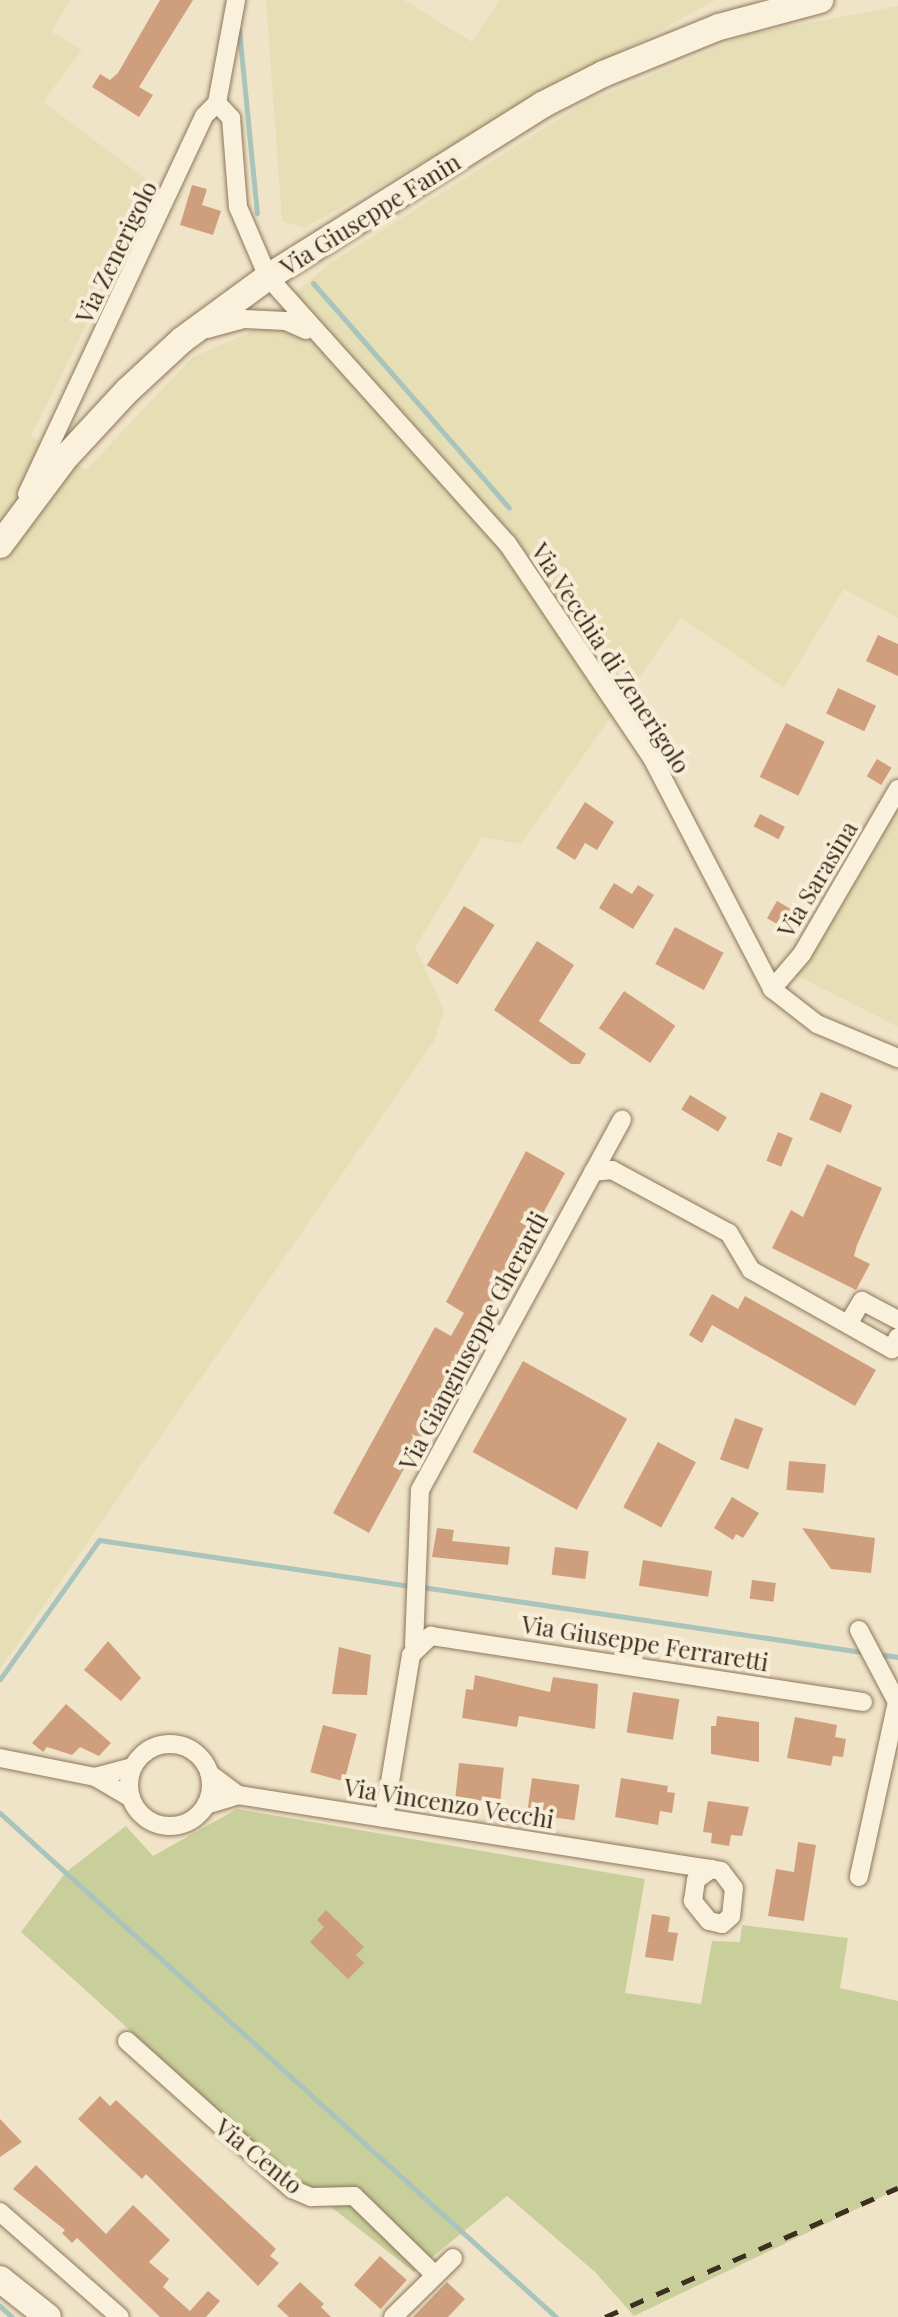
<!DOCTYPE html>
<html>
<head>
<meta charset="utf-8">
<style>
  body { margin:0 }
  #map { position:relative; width:898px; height:2317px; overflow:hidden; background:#f0e4c8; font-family:"Playfair Display",serif }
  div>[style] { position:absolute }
  .farmland>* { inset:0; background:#e6deb5 }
  .green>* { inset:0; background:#c9cf9b }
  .stream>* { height:5px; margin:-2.5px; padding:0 2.5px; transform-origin:2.5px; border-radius:2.5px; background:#a9c4bc }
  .building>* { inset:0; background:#cf9f7d; transform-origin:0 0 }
  .roads { filter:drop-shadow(0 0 2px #8d765c) drop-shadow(0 0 2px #8d765c) }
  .street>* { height:18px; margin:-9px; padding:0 9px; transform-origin:9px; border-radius:9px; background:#faf1dc }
  .street>.ring { margin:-9px; padding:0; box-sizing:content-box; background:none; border:18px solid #faf1dc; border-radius:50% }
  .secondary>* { height:26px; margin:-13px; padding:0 13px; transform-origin:13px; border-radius:13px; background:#faf1dc }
  .rail>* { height:5px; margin-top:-2.5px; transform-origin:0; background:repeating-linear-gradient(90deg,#3d2e20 0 14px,transparent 0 28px) }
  span { translate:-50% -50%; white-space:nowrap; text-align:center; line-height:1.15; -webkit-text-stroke:8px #f7eed8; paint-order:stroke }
  .street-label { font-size:24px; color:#3d2e20 }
</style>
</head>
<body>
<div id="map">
  <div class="farmland">
    <i style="clip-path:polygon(0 0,70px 0,52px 32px,82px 50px,43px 102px,155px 186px,31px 436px,86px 470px,193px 357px,248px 333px,329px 264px,583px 104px,747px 35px,898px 6px,898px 618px,844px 589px,784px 688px,681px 618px,521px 844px,482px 837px,415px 947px,444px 1011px,434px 1041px,0 1669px)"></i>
    <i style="clip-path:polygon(266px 0,404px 0,472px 42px,500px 0,715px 0,304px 228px,282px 221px)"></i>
    <i style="clip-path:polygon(898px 795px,898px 1027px,796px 975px)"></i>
  </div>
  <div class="green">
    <i style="clip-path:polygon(237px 1809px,645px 1879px,625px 1993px,701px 2004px,712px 1941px,740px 1942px,742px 1925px,848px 1938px,840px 1988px,898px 2001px,898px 2189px,634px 2316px,595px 2272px,507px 2196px,414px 2272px,289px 2174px,21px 1932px,66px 1872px,126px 1826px,153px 1856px)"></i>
  </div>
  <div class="stream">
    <i style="left:239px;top:30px;width:184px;rotate:84.4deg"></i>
    <i style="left:313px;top:283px;width:298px;rotate:48.9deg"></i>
    <i style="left:422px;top:1587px;width:446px;rotate:8.4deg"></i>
    <i style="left:877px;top:1654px;width:21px;rotate:8deg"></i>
    <i style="left:0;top:1679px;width:171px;rotate:-54.5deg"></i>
    <i style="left:99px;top:1540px;width:316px;rotate:8.4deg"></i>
    <i style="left:0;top:1813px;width:750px;rotate:42.19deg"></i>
    <i style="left:0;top:2306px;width:16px;rotate:43deg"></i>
  </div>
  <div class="building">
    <i style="clip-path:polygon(160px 0,193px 0,139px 87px,153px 95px,139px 117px,92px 87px,100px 74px,110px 80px,118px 73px)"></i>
    <i style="clip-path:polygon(192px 185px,207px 189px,202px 205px,221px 211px,213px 235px,180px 225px)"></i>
    <i style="clip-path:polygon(878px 635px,898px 644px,898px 676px,866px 661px)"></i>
    <i style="left:838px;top:688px;width:42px;height:28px;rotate:25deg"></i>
    <i style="left:786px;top:723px;width:43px;height:60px;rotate:26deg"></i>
    <i style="left:877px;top:759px;width:17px;height:20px;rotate:31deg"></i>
    <i style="clip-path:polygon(585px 802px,614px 822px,597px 850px,585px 843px,575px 860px,556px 848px)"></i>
    <i style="left:760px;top:814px;width:28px;height:14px;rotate:27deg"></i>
    <i style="clip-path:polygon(614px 883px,632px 894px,638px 885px,654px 895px,633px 929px,599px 908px)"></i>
    <i style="left:777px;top:901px;width:32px;height:20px;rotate:30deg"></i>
    <i style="left:464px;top:906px;width:36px;height:70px;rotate:32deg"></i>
    <i style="left:675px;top:927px;width:55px;height:42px;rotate:28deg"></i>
    <i style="clip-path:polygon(537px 941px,574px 965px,539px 1021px,586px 1054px,580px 1064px,571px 1064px,494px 1010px)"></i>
    <i style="left:624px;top:991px;width:62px;height:45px;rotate:34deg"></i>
    <i style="left:821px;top:1092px;width:34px;height:30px;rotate:23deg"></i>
    <i style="left:690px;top:1095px;width:43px;height:17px;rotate:31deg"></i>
    <i style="left:778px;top:1132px;width:16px;height:31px;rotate:22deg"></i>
    <i style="clip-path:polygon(526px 1151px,565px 1173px,369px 1533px,333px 1513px,435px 1327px,451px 1336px,464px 1313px,446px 1302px)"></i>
    <i style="clip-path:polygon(827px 1164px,882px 1188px,857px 1245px,854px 1256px,870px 1264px,856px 1290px,772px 1248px,791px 1210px,803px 1217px)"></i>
    <i style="clip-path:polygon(712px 1294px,738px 1309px,745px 1296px,876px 1370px,855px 1406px,712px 1325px,702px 1343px,689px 1335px)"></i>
    <i style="left:523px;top:1361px;width:119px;height:104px;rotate:29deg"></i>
    <i style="left:735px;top:1418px;width:30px;height:44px;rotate:20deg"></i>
    <i style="left:658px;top:1442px;width:43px;height:74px;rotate:28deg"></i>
    <i style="left:789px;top:1461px;width:37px;height:29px;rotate:5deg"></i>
    <i style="clip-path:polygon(732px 1497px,759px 1513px,743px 1538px,736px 1534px,733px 1540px,714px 1528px)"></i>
    <i style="clip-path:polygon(437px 1528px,454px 1530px,452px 1541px,510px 1547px,508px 1565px,432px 1557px)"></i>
    <i style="clip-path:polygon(802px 1528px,875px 1538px,871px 1573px,831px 1569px)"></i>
    <i style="left:555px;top:1547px;width:34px;height:28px;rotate:7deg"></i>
    <i style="left:643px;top:1560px;width:70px;height:26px;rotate:9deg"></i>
    <i style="left:752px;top:1580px;width:24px;height:19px;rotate:7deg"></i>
    <i style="clip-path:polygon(108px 1641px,141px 1678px,121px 1701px,84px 1670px)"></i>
    <i style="clip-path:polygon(339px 1647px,371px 1655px,367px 1695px,332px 1694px)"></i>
    <i style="clip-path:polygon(475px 1675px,550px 1692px,553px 1677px,598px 1684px,595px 1729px,519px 1716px,517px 1727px,462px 1718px,466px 1689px,473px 1690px)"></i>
    <i style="left:633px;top:1692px;width:47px;height:41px;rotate:9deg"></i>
    <i style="clip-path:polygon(66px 1704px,111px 1743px,99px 1756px,80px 1747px,72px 1755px,47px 1747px,43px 1752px,32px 1743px)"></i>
    <i style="clip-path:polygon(717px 1716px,759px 1722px,759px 1762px,711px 1754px,711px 1726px,716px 1726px)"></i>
    <i style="clip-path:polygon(795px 1717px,837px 1725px,835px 1737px,846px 1739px,843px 1757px,833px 1756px,831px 1766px,787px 1758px)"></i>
    <i style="left:323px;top:1725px;width:35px;height:49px;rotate:15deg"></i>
    <i style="left:459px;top:1763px;width:45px;height:35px;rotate:6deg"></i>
    <i style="left:532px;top:1778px;width:48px;height:36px;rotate:8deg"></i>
    <i style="clip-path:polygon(621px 1778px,668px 1786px,667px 1792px,675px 1793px,672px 1813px,660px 1811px,658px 1825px,615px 1817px)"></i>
    <i style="clip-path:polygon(708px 1801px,749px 1807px,742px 1836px,731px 1835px,729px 1846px,711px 1843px,712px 1833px,703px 1832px)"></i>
    <i style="clip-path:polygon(798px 1842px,816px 1845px,804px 1921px,768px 1916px,776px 1869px,794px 1872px)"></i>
    <i style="clip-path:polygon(326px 1910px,364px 1947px,356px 1955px,364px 1963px,348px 1979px,310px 1942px,324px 1927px,317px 1920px)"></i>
    <i style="clip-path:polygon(652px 1914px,670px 1917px,668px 1932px,678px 1933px,673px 1961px,645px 1957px)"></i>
    <i style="clip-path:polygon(100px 2096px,110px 2106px,116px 2100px,276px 2249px,270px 2256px,279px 2263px,258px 2286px,146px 2174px,142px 2179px,78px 2119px)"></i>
    <i style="clip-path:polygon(0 2119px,22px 2142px,0 2157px)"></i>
    <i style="clip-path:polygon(36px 2165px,106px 2234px,133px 2205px,170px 2240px,149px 2262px,169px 2279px,163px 2287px,190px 2311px,208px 2291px,220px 2301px,206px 2317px,160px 2317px,77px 2238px,72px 2243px,62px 2233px,65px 2230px,13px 2189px)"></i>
    <i style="left:380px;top:2256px;width:36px;height:39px;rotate:42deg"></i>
    <i style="clip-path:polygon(300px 2282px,324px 2304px,321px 2307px,331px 2317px,289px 2317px,277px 2306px)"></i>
    <i style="clip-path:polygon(447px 2282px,465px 2299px,448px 2317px,413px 2317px)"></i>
  </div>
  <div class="roads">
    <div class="street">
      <i style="left:217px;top:103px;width:21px;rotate:47deg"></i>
      <i style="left:231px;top:118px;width:89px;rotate:85.5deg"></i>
      <i style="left:238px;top:207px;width:76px;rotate:66.8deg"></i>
      <i style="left:268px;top:277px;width:358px;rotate:48.1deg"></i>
      <i style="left:507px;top:543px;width:259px;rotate:56deg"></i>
      <i style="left:652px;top:758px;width:260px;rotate:62.5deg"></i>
      <i style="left:772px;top:989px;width:57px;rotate:37.9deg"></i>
      <i style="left:817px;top:1024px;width:88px;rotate:22.8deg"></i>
      <i style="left:207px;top:329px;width:38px;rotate:-15deg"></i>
      <i style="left:244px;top:319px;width:42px;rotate:2.7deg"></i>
      <i style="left:286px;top:321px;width:22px;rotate:24deg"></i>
      <i style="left:27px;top:494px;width:417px;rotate:-64.9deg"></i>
      <i style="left:204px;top:116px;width:18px;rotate:-45deg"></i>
      <i style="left:217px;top:103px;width:105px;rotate:-79.5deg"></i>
      <i style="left:772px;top:989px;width:46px;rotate:-49.4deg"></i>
      <i style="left:802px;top:954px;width:191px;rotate:-59.8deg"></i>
      <i style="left:593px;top:1172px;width:19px;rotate:-6deg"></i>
      <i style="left:612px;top:1170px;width:133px;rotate:28.3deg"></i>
      <i style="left:729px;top:1233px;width:43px;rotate:59.3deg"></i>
      <i style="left:751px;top:1270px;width:162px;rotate:29.3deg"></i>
      <i style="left:892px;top:1349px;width:13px;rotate:-63deg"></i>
      <i style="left:848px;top:1324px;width:27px;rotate:-59deg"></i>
      <i style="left:862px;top:1301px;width:41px;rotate:27.8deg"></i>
      <i style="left:859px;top:1630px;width:81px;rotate:62.2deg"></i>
      <i style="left:897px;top:1702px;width:179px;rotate:102.3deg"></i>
      <i style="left:414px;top:1646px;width:156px;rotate:-87.8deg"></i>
      <i style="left:420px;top:1490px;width:422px;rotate:-61.4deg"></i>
      <i class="ring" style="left:129px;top:1744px;width:64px;height:64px"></i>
      <i style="left:0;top:1758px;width:97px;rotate:11.3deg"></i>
      <i style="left:238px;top:1795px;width:479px;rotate:8.9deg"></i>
      <i style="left:131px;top:1798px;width:42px;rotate:-149.7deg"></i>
      <i style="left:95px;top:1777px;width:39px;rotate:-15deg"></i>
      <i style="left:206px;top:1805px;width:34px;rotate:-17deg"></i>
      <i style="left:238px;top:1795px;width:36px;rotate:-143deg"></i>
      <i style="left:384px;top:1818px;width:165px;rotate:-80.6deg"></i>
      <i style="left:411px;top:1655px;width:28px;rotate:-44deg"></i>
      <i style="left:431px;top:1636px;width:437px;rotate:8.7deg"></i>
      <i style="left:711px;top:1869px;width:10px;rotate:11deg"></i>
      <i style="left:721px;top:1871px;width:21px;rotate:53deg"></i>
      <i style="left:734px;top:1888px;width:28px;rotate:96deg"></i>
      <i style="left:731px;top:1916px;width:12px;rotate:138deg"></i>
      <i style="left:722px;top:1924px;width:13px;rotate:-167deg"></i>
      <i style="left:709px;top:1921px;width:26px;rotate:-129deg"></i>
      <i style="left:693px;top:1901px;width:21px;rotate:-82deg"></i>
      <i style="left:696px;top:1880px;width:19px;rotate:-36deg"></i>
      <i style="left:127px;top:2041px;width:222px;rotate:41.9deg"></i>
      <i style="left:292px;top:2189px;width:21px;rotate:23deg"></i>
      <i style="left:311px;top:2197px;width:43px;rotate:-1.3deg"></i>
      <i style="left:354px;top:2196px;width:113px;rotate:44.3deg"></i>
      <i style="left:0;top:2212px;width:159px;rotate:41.2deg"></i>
      <i style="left:393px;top:2317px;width:84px;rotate:-44.5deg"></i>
    </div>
    <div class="secondary">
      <i style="left:0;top:545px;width:107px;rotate:-53.3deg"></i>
      <i style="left:64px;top:459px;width:93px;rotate:-47.2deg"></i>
      <i style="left:127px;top:391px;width:75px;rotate:-42.8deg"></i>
      <i style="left:182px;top:340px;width:107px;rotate:-36.2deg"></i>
      <i style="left:268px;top:277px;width:324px;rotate:-32.1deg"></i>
      <i style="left:542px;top:105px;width:68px;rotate:-26.9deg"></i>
      <i style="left:603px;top:74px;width:125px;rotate:-22.1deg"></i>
      <i style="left:719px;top:27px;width:105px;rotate:-15deg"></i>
      <i style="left:0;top:2279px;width:61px;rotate:38.4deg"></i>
    </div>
  </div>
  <div class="rail">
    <i style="left:605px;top:2317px;width:320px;rotate:-23.8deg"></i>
  </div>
  <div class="street-label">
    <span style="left:370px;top:214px;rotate:-32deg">Via Giuseppe Fanin</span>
    <span style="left:116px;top:252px;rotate:-64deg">Via Zenerigolo</span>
    <span style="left:611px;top:658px;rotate:57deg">Via Vecchia di Zenerigolo</span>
    <span style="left:817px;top:879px;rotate:-59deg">Via Sarasina</span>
    <span style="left:473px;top:1341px;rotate:-62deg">Via Giangiuseppe Gherardi</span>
    <span style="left:645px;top:1643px;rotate:9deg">Via Giuseppe Ferraretti</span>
    <span style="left:449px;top:1803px;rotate:9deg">Via Vincenzo Vecchi</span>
    <span style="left:259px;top:2156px;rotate:39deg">Via Cento</span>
  </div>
</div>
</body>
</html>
